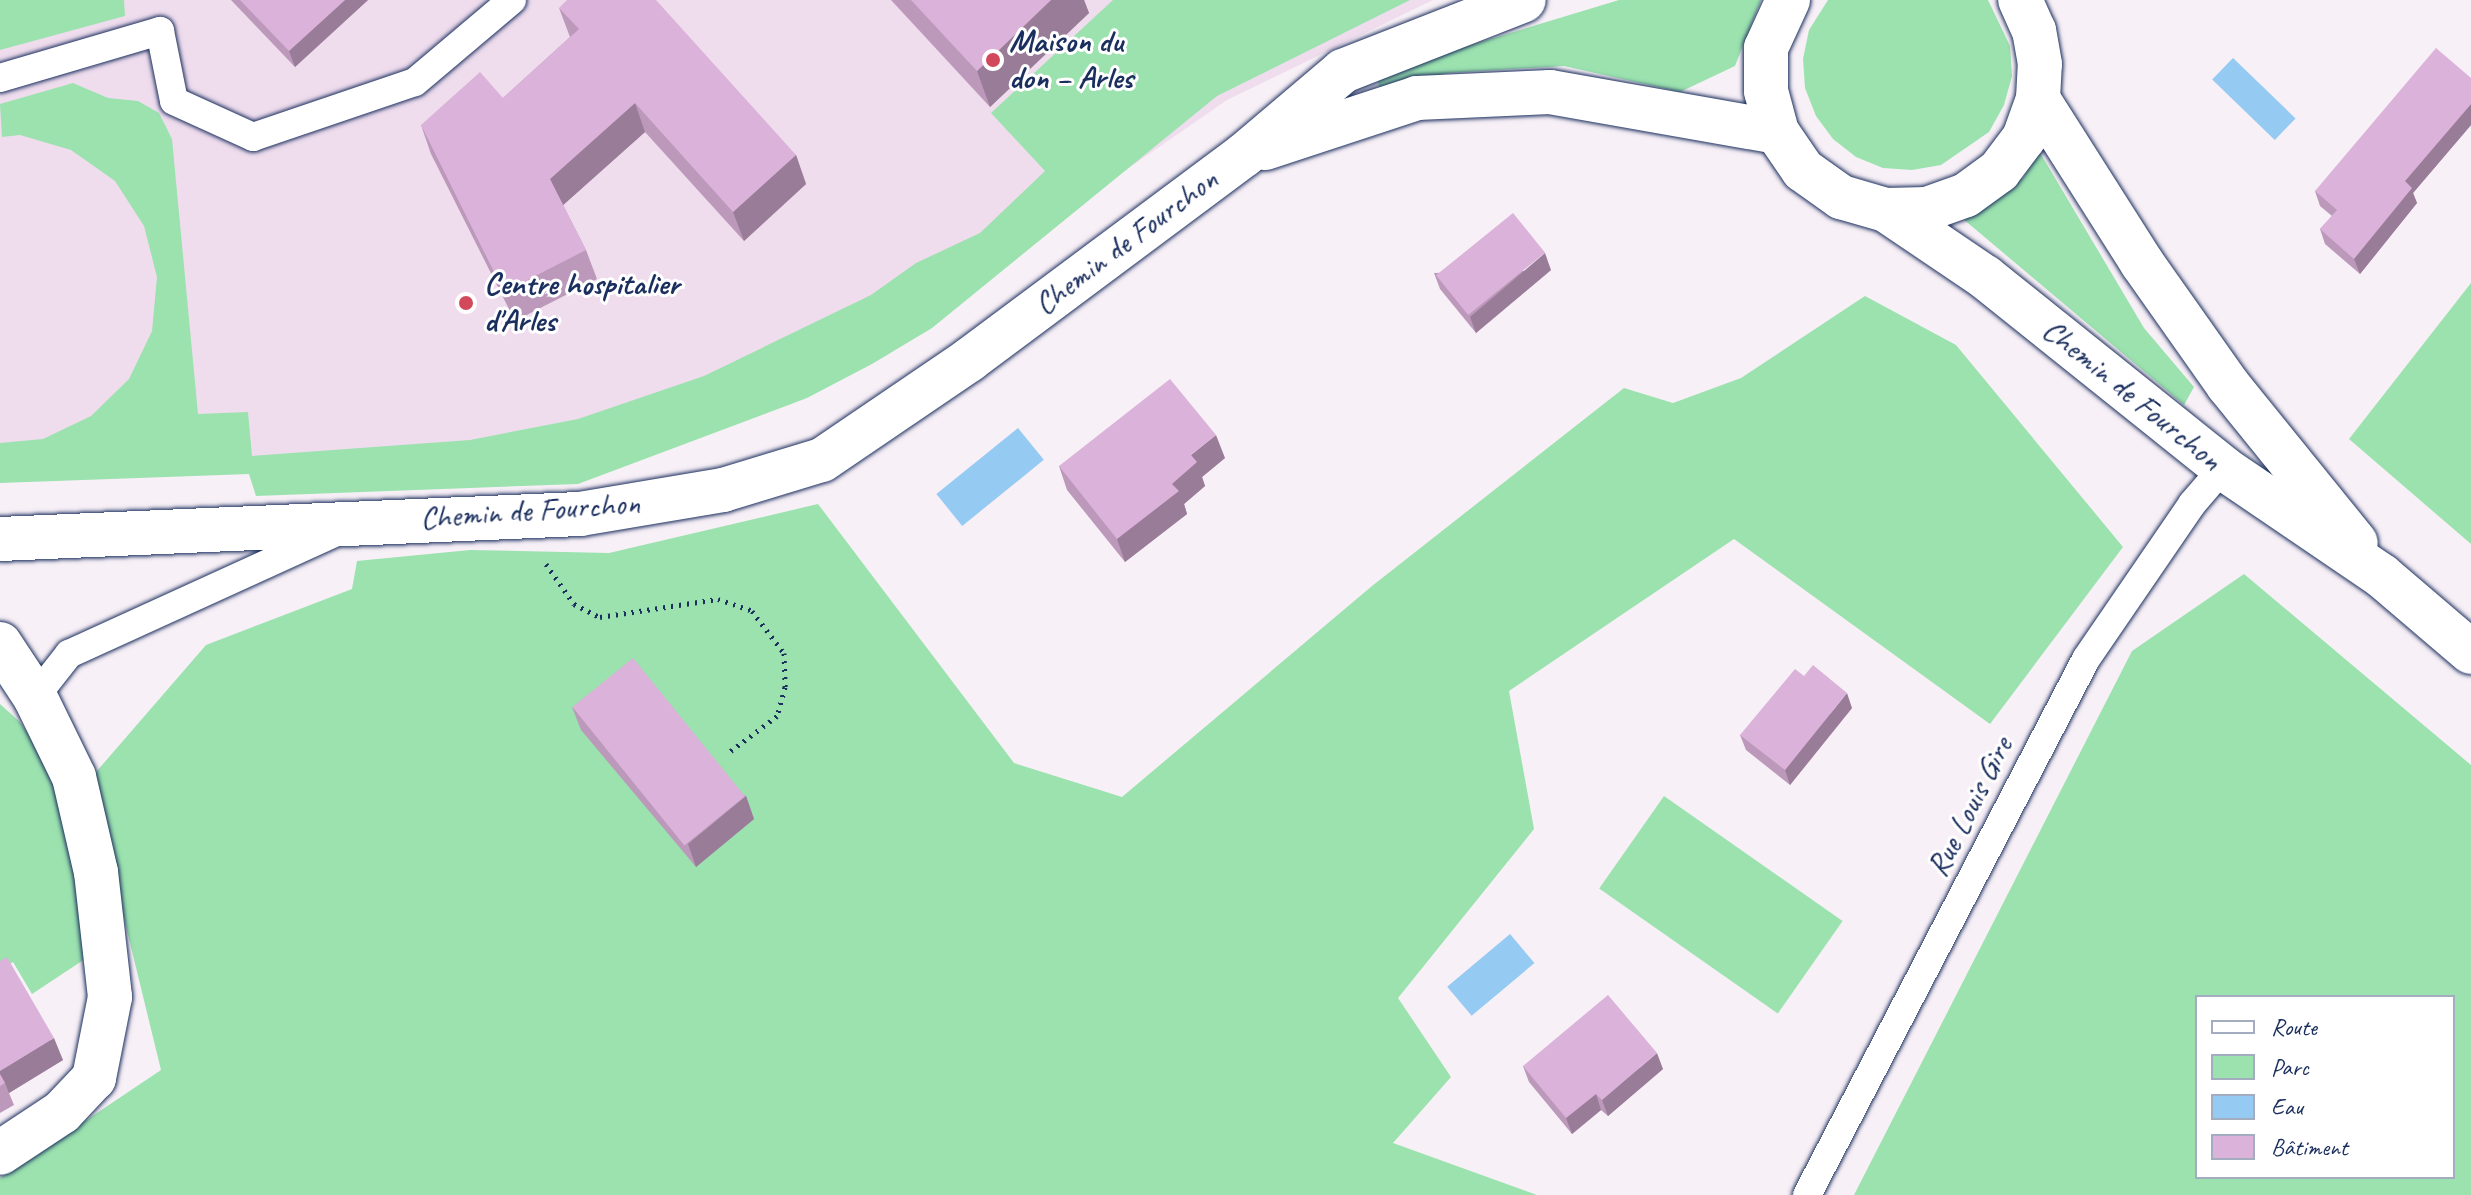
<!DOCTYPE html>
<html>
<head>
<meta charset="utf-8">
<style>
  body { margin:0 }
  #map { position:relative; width:2471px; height:1195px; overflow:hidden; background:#f8f0f7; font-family:Caveat,sans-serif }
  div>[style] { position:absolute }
  .built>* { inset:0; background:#efddee }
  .green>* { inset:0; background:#9be2af; transform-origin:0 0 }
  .water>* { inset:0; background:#95caf2; transform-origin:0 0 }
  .path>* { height:5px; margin-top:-2.5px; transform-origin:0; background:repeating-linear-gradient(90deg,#1b2f5e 0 2px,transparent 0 8px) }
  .roads { filter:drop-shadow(0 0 2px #1b2f5e) drop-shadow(0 0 2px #1b2f5e) }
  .lane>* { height:28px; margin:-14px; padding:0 14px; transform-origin:14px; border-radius:14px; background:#fff }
  .street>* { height:44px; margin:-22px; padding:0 22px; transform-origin:22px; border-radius:22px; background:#fff }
  .secondary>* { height:44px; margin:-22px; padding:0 22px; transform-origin:22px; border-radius:22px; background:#fff }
  .wall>* { inset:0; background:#bc99bb }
  .shaded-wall>* { inset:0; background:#997d98 }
  .building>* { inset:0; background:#dbb2d9; transform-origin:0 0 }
  .dots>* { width:22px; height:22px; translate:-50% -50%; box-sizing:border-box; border:4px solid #fff; border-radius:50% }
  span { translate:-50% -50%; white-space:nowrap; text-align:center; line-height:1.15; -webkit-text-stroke:6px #fff; paint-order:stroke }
  .poi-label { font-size:32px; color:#1b2f5e; font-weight:700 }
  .left { translate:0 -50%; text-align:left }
  .street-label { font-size:32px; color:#1b2f5e }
  .legend { position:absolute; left:2195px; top:995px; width:260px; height:184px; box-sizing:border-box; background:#fff; border:2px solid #a4acbf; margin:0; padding:10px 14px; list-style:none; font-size:24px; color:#1b2f5e }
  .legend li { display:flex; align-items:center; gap:16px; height:40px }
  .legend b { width:40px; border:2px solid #a4acbf }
</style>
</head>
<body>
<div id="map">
  <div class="built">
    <i style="clip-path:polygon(0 0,1433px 0,1227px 100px,1045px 226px,587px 456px,0 473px)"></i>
  </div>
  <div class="green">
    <i style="clip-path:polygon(0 0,124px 0,125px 16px,0 50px)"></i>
    <i style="clip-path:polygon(1113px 0,1410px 0,1217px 96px,932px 328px,872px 364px,807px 398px,578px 484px,256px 496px,249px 474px,0 483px,0 443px,43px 439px,91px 416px,129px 379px,152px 331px,157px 277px,144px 226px,115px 181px,71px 150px,20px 135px,2px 137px,0 104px,73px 83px,108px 98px,138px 101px,159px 113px,172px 139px,198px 414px,248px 412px,252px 456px,470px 440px,578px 419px,704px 376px,871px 295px,916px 263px,980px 233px,1045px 171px,991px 113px)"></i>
    <i style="clip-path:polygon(1619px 0,1761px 0,1735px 66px,1680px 92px,1564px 66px,1448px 73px,1379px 89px,1378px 80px,1428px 58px)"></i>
    <i style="clip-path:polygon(1828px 0,1988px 0,2010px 46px,2012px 76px,2004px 105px,1989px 132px,1941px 165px,1912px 170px,1883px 168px,1856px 157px,1833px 139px,1816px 116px,1805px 88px,1803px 59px,1809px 30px)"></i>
    <i style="clip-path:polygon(2039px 151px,2144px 328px,2194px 387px,2184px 405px,1956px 213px,2023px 178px)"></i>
    <i style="clip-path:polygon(2471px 283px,2471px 544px,2349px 439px)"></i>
    <i style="clip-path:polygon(1865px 296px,1956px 345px,2123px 547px,1990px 724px,1734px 539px,1509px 691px,1534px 829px,1398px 998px,1451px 1077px,1393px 1143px,1537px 1195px,0 1195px,0 1178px,161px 1070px,90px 779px,206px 645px,352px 589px,357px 561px,470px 550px,609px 553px,818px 504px,1014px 763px,1122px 797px,1372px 586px,1624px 388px,1673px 403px,1741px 378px)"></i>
    <i style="clip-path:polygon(evenodd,2244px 574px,2471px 765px,2471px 1195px,1854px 1195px,2132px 651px,2244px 574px,2197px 997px,2453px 997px,2453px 1177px,2197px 1177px,2197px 997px)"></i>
    <i style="clip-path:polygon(0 704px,20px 722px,72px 797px,88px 957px,32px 994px,13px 962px,0 970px)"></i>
    <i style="left:1664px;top:796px;width:218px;height:113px;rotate:35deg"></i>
  </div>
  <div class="water">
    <i style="left:2233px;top:58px;width:87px;height:30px;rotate:44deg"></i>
    <i style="left:1018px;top:428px;width:41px;height:105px;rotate:51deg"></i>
    <i style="left:1510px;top:934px;width:38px;height:82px;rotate:50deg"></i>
  </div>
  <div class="path">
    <i style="left:546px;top:564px;width:49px;rotate:55deg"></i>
    <i style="left:574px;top:604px;width:29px;rotate:27deg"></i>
    <i style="left:600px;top:617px;width:119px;rotate:-8.7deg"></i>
    <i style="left:718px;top:599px;width:36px;rotate:19deg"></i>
    <i style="left:752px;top:611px;width:53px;rotate:52.7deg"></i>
    <i style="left:784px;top:653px;width:34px;rotate:88deg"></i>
    <i style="left:785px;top:687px;width:30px;rotate:105deg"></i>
    <i style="left:777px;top:716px;width:61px;rotate:142.9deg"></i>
  </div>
  <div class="roads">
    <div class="lane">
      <i style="left:0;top:78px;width:167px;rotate:-16.4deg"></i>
      <i style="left:160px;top:31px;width:71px;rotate:78.7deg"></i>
      <i style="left:174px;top:101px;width:87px;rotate:24.5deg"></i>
      <i style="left:253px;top:137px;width:171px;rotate:-18.8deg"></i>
      <i style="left:415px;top:82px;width:127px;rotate:-40.2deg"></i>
      <i style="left:35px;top:697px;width:55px;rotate:-51.7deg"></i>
      <i style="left:69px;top:654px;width:292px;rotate:-24.5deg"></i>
      <i style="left:1807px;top:1195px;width:604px;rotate:-62.5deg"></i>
      <i style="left:2086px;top:659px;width:188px;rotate:-55.6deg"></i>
      <i style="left:2192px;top:504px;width:48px;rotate:-49.3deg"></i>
    </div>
    <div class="street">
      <i style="left:0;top:644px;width:64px;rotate:56.6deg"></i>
      <i style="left:35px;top:697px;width:89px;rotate:64deg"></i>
      <i style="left:74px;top:777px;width:98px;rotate:77deg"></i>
      <i style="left:96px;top:872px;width:126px;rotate:83.6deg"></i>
      <i style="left:110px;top:997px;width:83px;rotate:101.2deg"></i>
      <i style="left:94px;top:1078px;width:47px;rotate:133.3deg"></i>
      <i style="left:62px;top:1112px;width:74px;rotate:146.5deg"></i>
    </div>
    <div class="secondary">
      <i style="left:1788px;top:0;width:53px;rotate:114.6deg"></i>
      <i style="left:1766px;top:48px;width:43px;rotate:90deg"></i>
      <i style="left:1766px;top:91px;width:42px;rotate:75deg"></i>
      <i style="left:1777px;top:132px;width:46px;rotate:55.6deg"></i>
      <i style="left:1803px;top:170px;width:47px;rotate:35.4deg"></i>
      <i style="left:1841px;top:197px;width:47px;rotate:16.1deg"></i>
      <i style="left:1886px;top:210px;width:41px;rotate:-1.4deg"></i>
      <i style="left:1927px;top:209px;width:41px;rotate:-19.7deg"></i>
      <i style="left:1966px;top:195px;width:41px;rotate:-36deg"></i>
      <i style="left:1999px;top:171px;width:41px;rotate:-52.9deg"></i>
      <i style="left:2024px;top:138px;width:41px;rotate:-70.3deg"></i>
      <i style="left:2038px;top:99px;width:35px;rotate:-87deg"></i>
      <i style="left:2040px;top:64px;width:34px;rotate:-100deg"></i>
      <i style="left:2034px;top:31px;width:34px;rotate:-114deg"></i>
      <i style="left:2038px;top:99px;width:194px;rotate:57.6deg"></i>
      <i style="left:2142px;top:263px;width:149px;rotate:54.8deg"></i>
      <i style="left:2228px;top:385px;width:203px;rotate:51deg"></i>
      <i style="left:1265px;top:148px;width:160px;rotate:-18.2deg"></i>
      <i style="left:1417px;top:98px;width:133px;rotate:-2.6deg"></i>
      <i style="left:1550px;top:92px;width:230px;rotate:10deg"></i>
      <i style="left:1886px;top:210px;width:120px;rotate:34.1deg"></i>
      <i style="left:1985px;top:277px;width:305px;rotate:38.7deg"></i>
      <i style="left:2223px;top:468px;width:192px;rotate:34.2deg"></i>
      <i style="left:2382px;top:576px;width:117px;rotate:40.5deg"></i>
      <i style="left:0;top:539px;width:581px;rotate:-2.47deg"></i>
      <i style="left:580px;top:514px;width:145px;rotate:-9.5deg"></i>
      <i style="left:723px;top:490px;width:103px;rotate:-16.9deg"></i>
      <i style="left:822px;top:460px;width:178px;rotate:-34.2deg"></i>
      <i style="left:969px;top:360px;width:343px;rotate:-36.7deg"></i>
      <i style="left:1244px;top:155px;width:130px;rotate:-40.3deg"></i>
      <i style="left:1343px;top:71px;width:194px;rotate:-21.4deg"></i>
    </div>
  </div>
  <div class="wall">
    <i style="clip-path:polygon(231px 0,368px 0,295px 67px)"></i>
    <i style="clip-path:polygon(891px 0,1084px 0,1089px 13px,990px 107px)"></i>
    <i style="clip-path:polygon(559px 8px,796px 155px,806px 184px,744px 241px,645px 132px,563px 205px,586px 250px,597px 279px,515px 321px,431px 154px,421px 125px,503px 98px,570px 37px)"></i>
    <i style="clip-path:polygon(2471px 78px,2471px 125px,2413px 193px,2417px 203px,2360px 274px,2325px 244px,2320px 229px,2332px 216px,2320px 206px,2315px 191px)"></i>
    <i style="clip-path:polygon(1551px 270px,1476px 333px,1440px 289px,1434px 273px)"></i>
    <i style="clip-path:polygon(1225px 458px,1202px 477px,1205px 486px,1184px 504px,1187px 514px,1125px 562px,1067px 490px,1059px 466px)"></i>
    <i style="clip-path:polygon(572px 707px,746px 796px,754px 819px,696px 867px,581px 730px)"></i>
    <i style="clip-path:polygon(1852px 708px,1790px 785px,1746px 750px,1740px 735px)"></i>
    <i style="clip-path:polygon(0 961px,63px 1060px,9px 1093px,14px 1105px,0 1113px)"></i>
    <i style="clip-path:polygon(1523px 1066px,1663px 1069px,1608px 1116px,1601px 1110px,1572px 1134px,1529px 1082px)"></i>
  </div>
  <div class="shaded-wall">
    <i style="clip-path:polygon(345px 0,368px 0,295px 67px,289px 51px)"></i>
    <i style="clip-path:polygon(1051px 0,1084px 0,1089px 13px,990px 107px,977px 71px)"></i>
    <i style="clip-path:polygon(635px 103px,645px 132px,561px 207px,550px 179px)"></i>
    <i style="clip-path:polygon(2471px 104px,2471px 125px,2413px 193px,2417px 203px,2360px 274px,2354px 259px,2405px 181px)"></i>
    <i style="clip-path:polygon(796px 155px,806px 184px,744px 241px,733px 212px)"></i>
    <i style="clip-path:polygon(1545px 253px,1551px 270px,1476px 333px,1470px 317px)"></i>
    <i style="clip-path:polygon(1216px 435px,1225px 458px,1202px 477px,1205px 486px,1184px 504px,1187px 514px,1125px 562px,1117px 539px,1172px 484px,1191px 455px)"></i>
    <i style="clip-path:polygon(1847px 693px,1852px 708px,1790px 785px,1785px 770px)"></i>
    <i style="clip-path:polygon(746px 796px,754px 819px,696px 867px,688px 844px)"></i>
    <i style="clip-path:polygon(54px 1038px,63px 1060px,9px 1093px,5px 1083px,0 1075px,0 1071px)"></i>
    <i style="clip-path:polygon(1657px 1053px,1663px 1069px,1608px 1116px,1602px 1100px)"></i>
    <i style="clip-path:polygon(1596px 1094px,1601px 1110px,1572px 1134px,1566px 1118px)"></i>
  </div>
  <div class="building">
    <i style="clip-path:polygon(240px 0,345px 0,289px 51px)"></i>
    <i style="clip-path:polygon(567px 0,656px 0,796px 155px,733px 212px,635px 103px,550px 179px,586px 250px,504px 292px,421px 125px,480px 72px,503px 98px,579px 29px,559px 8px)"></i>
    <i style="clip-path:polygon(911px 0,1051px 0,977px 71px)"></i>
    <i style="clip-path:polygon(2436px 48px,2471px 78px,2471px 104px,2405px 181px,2412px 188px,2354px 259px,2320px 229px,2337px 210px,2315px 191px)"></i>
    <i style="left:1513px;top:213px;width:51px;height:99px;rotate:51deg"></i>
    <i style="clip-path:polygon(1170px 379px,1216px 435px,1191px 455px,1197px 462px,1172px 484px,1179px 491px,1117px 539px,1059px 466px)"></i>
    <i style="left:633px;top:658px;width:178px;height:78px;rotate:51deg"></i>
    <i style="clip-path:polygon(1813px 665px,1847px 693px,1785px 770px,1740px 735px,1795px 669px,1804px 676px)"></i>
    <i style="clip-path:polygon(7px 957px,54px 1038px,0 1071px,0 961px)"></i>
    <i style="clip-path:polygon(1608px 995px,1657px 1053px,1602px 1100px,1596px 1094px,1566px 1118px,1523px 1066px)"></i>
    <i style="clip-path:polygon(0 1074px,5px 1083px,0 1086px)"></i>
  </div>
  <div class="dots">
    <i style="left:993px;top:60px;background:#d1495b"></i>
    <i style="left:466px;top:303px;background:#d1495b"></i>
  </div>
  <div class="poi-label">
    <span class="left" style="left:1009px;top:60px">Maison du<br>don – Arles</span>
    <span class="left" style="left:484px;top:303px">Centre hospitalier<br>d'Arles</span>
  </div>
  <div class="street-label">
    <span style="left:1126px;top:242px;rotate:-37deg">Chemin de Fourchon</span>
    <span style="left:2132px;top:395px;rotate:39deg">Chemin de Fourchon</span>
    <span style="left:530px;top:511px;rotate:-4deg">Chemin de Fourchon</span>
    <span style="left:1970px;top:807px;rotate:-63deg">Rue Louis Gire</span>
  </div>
  <ul class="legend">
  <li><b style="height:10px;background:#fff"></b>Route</li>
  <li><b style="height:22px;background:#9be2af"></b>Parc</li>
  <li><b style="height:22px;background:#95caf2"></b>Eau</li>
  <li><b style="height:22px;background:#dbb2d9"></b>Bâtiment</li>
  </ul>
</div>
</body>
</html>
